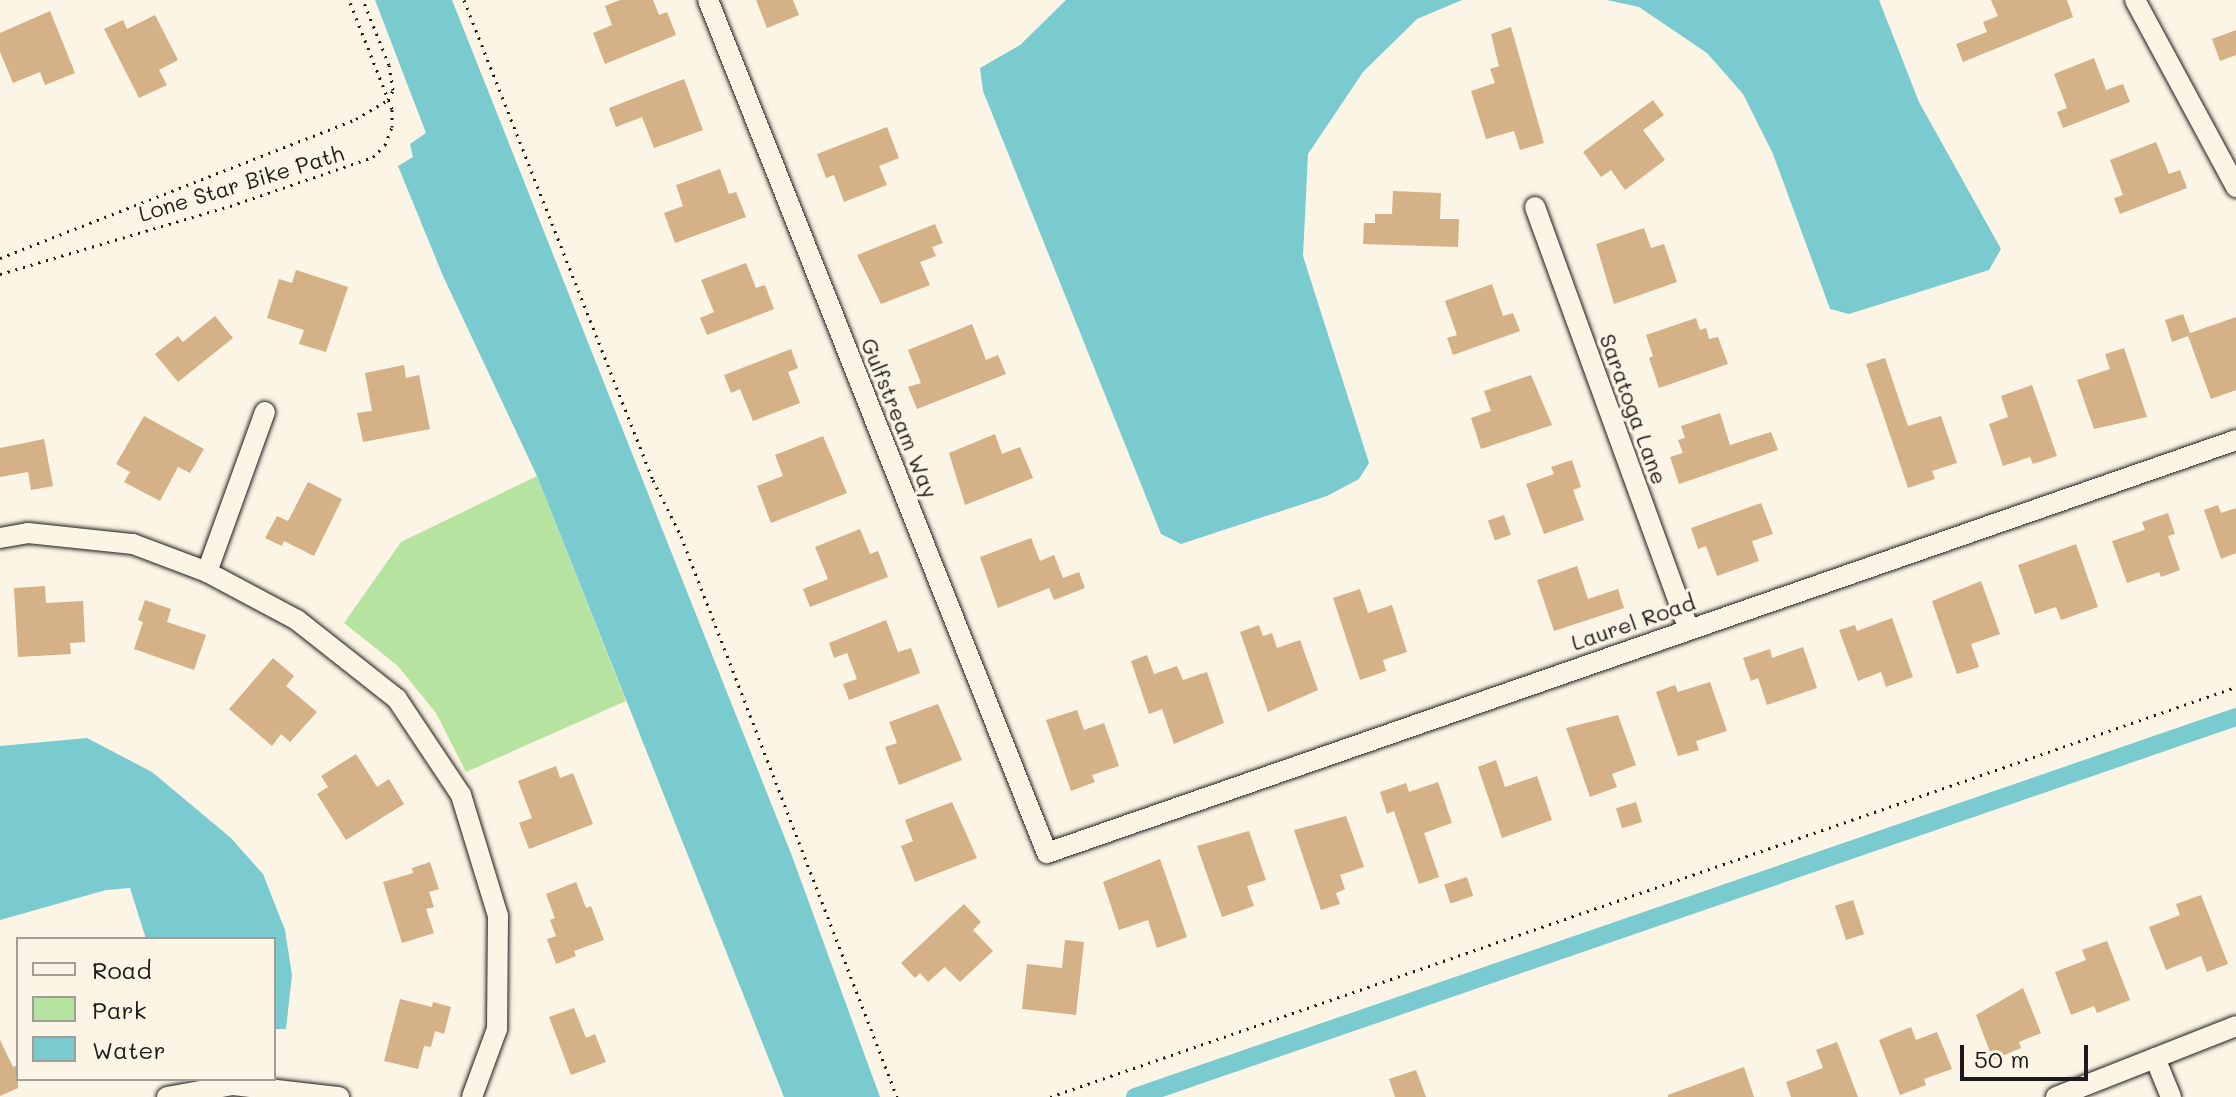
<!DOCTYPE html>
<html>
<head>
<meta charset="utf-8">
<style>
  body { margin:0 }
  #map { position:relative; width:2236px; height:1097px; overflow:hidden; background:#fcf5e5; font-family:Mali,sans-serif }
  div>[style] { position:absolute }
  .green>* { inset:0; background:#b7e3a1 }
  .water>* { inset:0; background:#7acbcf }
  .canal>* { height:18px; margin:-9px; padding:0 9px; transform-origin:9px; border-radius:9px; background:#7acbcf }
  .building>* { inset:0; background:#d4b186; transform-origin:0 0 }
  .path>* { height:3px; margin-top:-1.5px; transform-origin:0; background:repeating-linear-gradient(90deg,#1c1c1c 0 2px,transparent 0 8px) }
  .roads { filter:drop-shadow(0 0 2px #1c1c1c) drop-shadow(0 0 2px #1c1c1c) }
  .street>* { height:20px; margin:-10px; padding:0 10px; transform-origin:10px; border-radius:10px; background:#fcf5e5 }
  span { translate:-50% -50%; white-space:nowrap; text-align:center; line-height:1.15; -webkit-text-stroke:7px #fcf5e5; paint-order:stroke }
  .street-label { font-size:22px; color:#1c1c1c }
  .legend { position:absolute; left:16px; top:937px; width:260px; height:144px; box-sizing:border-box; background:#fcf5e5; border:2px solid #a29e95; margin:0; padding:10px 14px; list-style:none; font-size:24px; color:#1c1c1c }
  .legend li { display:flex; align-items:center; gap:16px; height:40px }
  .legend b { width:40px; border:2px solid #a29e95 }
  .scale { position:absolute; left:1960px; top:1045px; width:128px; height:36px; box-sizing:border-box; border:4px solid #1c1c1c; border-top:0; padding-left:10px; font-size:24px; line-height:28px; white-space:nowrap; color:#1c1c1c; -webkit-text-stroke:6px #fcf5e5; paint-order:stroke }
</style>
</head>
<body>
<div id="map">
  <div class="green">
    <i style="clip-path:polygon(537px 476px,626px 701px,466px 772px,436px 713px,398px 666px,344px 623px,401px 542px)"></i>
  </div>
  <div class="water">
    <i style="clip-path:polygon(375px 0,452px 0,792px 856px,880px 1097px,784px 1097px,537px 476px,443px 276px,398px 166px,413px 157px,410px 144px,426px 133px)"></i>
    <i style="clip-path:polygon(1066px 0,1462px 0,1417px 19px,1363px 72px,1308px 154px,1303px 256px,1369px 463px,1359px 479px,1327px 496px,1181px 544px,1161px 534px,983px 91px,980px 68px,1020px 45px)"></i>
    <i style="clip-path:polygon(1607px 0,1879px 0,1919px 102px,2001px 249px,1989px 270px,1849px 314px,1830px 309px,1773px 154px,1743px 94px,1707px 53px,1639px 7px)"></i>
    <i style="clip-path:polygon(87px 738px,152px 772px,231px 838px,263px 874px,285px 930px,292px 975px,286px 1029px,274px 1029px,274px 939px,146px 939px,130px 888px,106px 890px,0 920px,0 746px)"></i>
  </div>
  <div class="canal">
    <i style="left:1135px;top:1097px;width:1165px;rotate:-19.04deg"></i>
  </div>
  <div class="building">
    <i style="clip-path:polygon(620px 0,653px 0,659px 15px,667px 12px,676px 35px,605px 64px,593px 33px,612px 25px,605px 6px)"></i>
    <i style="clip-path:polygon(756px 0,793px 0,799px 15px,767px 28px)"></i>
    <i style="clip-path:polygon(1991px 0,2067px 0,2073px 17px,1963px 62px,1956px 44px,1987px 32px,1983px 22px,1998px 16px)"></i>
    <i style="clip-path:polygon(50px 11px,75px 73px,45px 85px,40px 72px,13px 83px,0 52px,0 33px)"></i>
    <i style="clip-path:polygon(155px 15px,178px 60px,159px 70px,167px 85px,139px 98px,104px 29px,123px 20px,127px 29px)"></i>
    <i style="clip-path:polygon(1511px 27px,1544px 143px,1520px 150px,1514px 131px,1486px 139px,1471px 91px,1495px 83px,1490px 69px,1499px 66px,1491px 34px)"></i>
    <i style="clip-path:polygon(2236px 30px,2236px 55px,2220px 61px,2212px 39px)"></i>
    <i style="clip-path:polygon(2094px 58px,2106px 90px,2123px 84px,2130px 102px,2063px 128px,2057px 112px,2067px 108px,2054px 74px)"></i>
    <i style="clip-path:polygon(684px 79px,703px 130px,654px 148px,642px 117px,616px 127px,609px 108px)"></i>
    <i style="clip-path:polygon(1653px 100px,1664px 115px,1643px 130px,1665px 160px,1625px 190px,1611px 170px,1601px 177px,1583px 152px)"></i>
    <i style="clip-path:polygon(887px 127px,899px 158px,879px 166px,887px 185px,844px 202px,834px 175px,826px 178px,817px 154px)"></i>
    <i style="clip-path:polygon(2156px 142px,2169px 174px,2180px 170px,2187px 188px,2120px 214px,2114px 198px,2123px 195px,2110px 160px)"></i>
    <i style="clip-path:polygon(720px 169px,729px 194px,736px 192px,746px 217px,675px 243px,664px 213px,683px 206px,676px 185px)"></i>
    <i style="clip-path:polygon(1393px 191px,1441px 193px,1440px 219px,1459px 219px,1458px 247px,1363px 244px,1364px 223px,1375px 223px,1375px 214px,1392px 214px)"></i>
    <i style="clip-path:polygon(935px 224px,943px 243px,932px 247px,936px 256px,920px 262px,930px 285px,881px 304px,857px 255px)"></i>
    <i style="clip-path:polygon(1644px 228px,1651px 248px,1664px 244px,1677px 282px,1614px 304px,1596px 244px)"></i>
    <i style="clip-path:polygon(746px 263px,756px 288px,765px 285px,774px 309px,707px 335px,700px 318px,714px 312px,701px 280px)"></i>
    <i style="clip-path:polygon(296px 270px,348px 287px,326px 352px,299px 344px,304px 330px,267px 318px,279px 279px,292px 283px)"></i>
    <i style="clip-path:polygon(1492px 284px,1503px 316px,1513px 313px,1520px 331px,1453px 355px,1447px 338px,1457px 335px,1445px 301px)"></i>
    <i style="clip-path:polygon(2183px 314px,2190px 333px,2236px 317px,2236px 390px,2211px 399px,2188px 336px,2172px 342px,2165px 320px)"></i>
    <i style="clip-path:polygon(215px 316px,233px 338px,178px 382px,155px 354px,178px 336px,183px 342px)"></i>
    <i style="clip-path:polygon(1696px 318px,1700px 330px,1706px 328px,1709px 339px,1718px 337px,1728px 364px,1659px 388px,1649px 358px,1653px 356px,1646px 335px)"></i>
    <i style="clip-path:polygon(972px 324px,986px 360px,998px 355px,1006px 374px,917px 409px,908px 387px,921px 383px,908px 350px)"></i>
    <i style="clip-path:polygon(2124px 348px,2147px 417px,2094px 429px,2077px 380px,2110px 369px,2105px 354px)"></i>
    <i style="clip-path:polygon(791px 349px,798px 368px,788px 372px,800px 403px,753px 421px,740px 389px,731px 393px,724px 375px)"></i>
    <i style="clip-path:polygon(1885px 358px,1908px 426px,1941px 416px,1957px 463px,1932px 471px,1935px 479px,1908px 488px,1866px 364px)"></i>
    <i style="clip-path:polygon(404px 365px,406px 378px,419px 375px,430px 429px,363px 442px,357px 413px,372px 411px,365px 373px)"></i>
    <i style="clip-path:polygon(1531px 375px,1552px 425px,1481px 449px,1471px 418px,1491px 411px,1484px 391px)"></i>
    <i style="clip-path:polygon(2032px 385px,2057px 456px,2033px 464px,2030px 457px,2003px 466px,1989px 424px,2008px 417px,2001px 396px)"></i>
    <i style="clip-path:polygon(1720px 413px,1730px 445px,1771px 432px,1778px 450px,1679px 484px,1670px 457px,1683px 453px,1678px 440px,1685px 438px,1681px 426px)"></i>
    <i style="clip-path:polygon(144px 416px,204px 449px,190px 473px,178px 467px,160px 501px,124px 482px,130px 472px,116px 464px)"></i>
    <i style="clip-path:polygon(995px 434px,1002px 454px,1020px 447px,1033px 478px,965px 505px,949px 453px)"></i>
    <i style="clip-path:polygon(823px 436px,847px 493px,771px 523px,757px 486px,783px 476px,775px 455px)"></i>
    <i style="clip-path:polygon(44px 439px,53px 486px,31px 490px,28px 472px,0 477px,0 448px)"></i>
    <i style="clip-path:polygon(1572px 460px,1581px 487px,1573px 490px,1584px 520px,1544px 534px,1526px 484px,1554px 474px,1551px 467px)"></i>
    <i style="clip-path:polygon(308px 482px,342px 499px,314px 556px,284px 541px,282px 546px,265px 538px,277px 516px,288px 521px)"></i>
    <i style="clip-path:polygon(1761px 503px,1773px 534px,1752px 541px,1759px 561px,1717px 576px,1706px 546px,1698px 549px,1691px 528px)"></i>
    <i style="clip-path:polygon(2218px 505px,2221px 513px,2236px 508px,2236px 553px,2221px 559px,2204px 510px)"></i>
    <i style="clip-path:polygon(2168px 513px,2175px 534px,2168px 536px,2180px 570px,2161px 577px,2159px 572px,2127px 583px,2112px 541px,2145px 530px,2142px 522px)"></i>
    <i style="left:1504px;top:515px;width:21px;height:17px;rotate:71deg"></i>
    <i style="clip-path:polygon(860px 529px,870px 554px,878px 551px,888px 577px,810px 607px,803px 589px,828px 579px,815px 547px)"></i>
    <i style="clip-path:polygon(1031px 538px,1040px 561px,1054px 555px,1063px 578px,1079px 572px,1085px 588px,1054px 600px,1049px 588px,998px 608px,980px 557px)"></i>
    <i style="clip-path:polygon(2076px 544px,2098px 607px,2061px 620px,2056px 607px,2035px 614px,2018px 565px)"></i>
    <i style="clip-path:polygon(1577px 566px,1588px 599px,1618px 589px,1624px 608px,1554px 631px,1537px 580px)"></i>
    <i style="clip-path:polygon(1981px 581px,2000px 634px,1971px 644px,1979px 667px,1957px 674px,1932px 601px)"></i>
    <i style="clip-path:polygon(45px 586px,46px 603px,83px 601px,85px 642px,70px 643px,71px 654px,18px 657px,14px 588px)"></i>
    <i style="clip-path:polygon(1360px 589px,1368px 613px,1392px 605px,1407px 652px,1383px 660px,1386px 671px,1360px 680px,1333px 598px)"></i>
    <i style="clip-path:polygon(145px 600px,171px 609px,167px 622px,206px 635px,194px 670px,134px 649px,143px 622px,138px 620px)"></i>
    <i style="clip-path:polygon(1892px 618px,1913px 677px,1886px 687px,1881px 672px,1858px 681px,1839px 630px,1855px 625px,1857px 631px)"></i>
    <i style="clip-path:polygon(886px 620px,898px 652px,911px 648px,920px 673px,849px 700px,843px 684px,857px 679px,847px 653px,834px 658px,829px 643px)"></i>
    <i style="clip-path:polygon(1259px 625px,1263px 636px,1272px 633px,1277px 648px,1300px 640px,1318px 690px,1268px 712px,1240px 632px)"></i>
    <i style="clip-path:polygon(1803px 647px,1817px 688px,1767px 705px,1758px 678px,1751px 681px,1743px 658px,1770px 649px,1772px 658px)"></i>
    <i style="clip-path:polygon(1147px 655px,1154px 674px,1177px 666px,1183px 680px,1207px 672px,1224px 723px,1174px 744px,1162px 709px,1149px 714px,1131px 661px)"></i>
    <i style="clip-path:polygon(273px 658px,294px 676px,286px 686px,317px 712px,290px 742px,281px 734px,272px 746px,229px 709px)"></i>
    <i style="clip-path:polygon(1710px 682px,1727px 731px,1696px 741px,1699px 750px,1678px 756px,1656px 692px,1675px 685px,1678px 692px)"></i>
    <i style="clip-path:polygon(938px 704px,962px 760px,899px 785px,885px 747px,897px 743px,889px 722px)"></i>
    <i style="clip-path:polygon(1077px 710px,1084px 730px,1104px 723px,1119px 766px,1092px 775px,1095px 782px,1071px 791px,1046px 720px)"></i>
    <i style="clip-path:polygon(1618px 715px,1636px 765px,1612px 774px,1617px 787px,1590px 797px,1566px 728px)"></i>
    <i style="clip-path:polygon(356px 754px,377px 787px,389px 779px,404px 804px,346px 840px,317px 794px,328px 787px,321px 776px)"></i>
    <i style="clip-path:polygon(1496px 760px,1505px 787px,1537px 776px,1552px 820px,1502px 838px,1478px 767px)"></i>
    <i style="clip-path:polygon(556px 766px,560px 778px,573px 773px,593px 824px,529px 849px,519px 823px,532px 818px,518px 781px)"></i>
    <i style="clip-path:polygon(1438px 782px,1452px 823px,1424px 833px,1439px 877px,1419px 884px,1394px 811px,1387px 814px,1380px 792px,1406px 783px,1409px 792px)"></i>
    <i style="clip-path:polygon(952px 802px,977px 858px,915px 882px,901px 846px,913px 841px,905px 820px)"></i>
    <i style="left:1636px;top:802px;width:21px;height:21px;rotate:73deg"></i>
    <i style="clip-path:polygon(1346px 816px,1364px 867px,1340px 875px,1345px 889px,1336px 893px,1340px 904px,1321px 910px,1294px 830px)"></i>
    <i style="clip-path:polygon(1249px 831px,1266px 880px,1247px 886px,1254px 906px,1222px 917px,1197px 846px)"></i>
    <i style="clip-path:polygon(1160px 859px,1187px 937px,1157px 948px,1148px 920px,1119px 930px,1103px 882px)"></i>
    <i style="clip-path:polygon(430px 862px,439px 889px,429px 892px,434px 907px,426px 909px,434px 933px,402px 943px,383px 882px,413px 873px,412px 868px)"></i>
    <i style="left:1467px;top:877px;width:20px;height:24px;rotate:72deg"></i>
    <i style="clip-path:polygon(576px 882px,586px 908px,591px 906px,604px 940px,574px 951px,576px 956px,556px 964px,547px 939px,556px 936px,550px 920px,555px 918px,546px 894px)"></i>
    <i style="clip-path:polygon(2201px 895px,2228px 964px,2207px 972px,2201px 956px,2166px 970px,2149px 927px,2180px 915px,2176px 904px)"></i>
    <i style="left:1853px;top:900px;width:36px;height:19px;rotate:72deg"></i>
    <i style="clip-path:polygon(964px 904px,981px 922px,973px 930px,993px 951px,960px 982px,945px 967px,928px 982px,920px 973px,915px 978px,901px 963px)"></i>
    <i style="clip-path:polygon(1065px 940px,1084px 942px,1076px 1015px,1022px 1009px,1027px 964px,1062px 968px)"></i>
    <i style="clip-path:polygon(2107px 941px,2130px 1000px,2097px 1013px,2094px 1006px,2071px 1015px,2055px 972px,2086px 960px,2082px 950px)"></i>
    <i style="clip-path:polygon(2023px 988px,2041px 1033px,2019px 1042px,2021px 1048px,1993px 1060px,1976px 1015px)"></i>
    <i style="clip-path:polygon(400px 999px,432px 1007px,433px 1002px,451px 1007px,444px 1034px,435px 1031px,431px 1047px,424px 1046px,418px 1069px,384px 1061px)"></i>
    <i style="clip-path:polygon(574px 1008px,586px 1038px,595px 1034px,606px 1062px,571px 1075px,549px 1017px)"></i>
    <i style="clip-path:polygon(1911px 1027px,1916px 1040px,1937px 1032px,1952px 1069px,1924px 1079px,1926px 1085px,1900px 1095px,1879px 1040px)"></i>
    <i style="clip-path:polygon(0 1040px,13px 1067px,18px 1065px,18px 1088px,0 1096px)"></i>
    <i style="clip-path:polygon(1837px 1042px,1858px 1097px,1791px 1097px,1786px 1082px,1823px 1068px,1816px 1050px)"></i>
    <i style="clip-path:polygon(1744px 1067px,1754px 1097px,1668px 1097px,1668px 1095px)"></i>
    <i style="clip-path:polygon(1416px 1070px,1426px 1097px,1395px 1097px,1389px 1079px)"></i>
  </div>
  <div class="path">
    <i style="left:464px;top:0;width:516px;rotate:68.51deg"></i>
    <i style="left:653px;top:480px;width:63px;rotate:63.4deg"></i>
    <i style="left:681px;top:536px;width:601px;rotate:68.94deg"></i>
    <i style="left:0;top:258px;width:382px;rotate:-21.3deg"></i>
    <i style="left:356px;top:119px;width:37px;rotate:-31deg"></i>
    <i style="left:388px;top:100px;width:11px;rotate:-63deg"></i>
    <i style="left:393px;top:90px;width:25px;rotate:-99deg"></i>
    <i style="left:389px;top:65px;width:70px;rotate:-111.8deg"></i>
    <i style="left:0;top:274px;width:240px;rotate:-16.5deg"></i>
    <i style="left:230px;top:206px;width:151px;rotate:-18.9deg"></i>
    <i style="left:373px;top:157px;width:17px;rotate:-45deg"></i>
    <i style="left:385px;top:145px;width:19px;rotate:-69deg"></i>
    <i style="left:392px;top:127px;width:18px;rotate:-90deg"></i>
    <i style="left:392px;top:109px;width:117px;rotate:-111.5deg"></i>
    <i style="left:1050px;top:1097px;width:1255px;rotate:-19.07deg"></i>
  </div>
  <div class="roads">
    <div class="street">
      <i style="left:708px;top:0;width:918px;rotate:68.33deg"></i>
      <i style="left:1047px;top:853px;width:1259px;rotate:-19.15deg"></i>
      <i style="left:2135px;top:0;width:213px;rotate:61.6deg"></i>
      <i style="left:1535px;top:207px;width:447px;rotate:70deg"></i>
      <i style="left:0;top:538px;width:28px;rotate:-10deg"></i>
      <i style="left:28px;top:533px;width:106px;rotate:6deg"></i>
      <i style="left:133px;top:544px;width:79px;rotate:20.7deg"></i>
      <i style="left:207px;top:572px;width:102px;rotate:28.1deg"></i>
      <i style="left:297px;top:620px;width:127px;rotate:38.3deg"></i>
      <i style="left:397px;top:699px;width:115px;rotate:56.3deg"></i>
      <i style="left:461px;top:795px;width:127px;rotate:73deg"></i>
      <i style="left:498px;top:916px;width:113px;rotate:90.5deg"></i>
      <i style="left:497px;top:1029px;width:72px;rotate:110.2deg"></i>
      <i style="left:207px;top:572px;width:170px;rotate:-70.1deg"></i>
      <i style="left:2155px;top:1058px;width:42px;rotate:67.7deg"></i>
      <i style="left:167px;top:1097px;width:67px;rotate:-10.3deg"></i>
      <i style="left:233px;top:1085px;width:107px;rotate:6.5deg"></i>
      <i style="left:2056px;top:1097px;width:193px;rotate:-21.5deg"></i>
    </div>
  </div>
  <div class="street-label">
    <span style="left:241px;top:183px;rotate:-17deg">Lone Star Bike Path</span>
    <span style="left:1634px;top:409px;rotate:70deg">Saratoga Lane</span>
    <span style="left:900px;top:418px;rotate:68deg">Gulfstream Way</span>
    <span style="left:1633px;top:622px;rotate:-19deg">Laurel Road</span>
  </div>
  <ul class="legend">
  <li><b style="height:10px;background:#fcf5e5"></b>Road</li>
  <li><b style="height:22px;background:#b7e3a1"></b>Park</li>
  <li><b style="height:22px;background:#7acbcf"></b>Water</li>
  </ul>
  <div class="scale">50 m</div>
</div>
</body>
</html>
